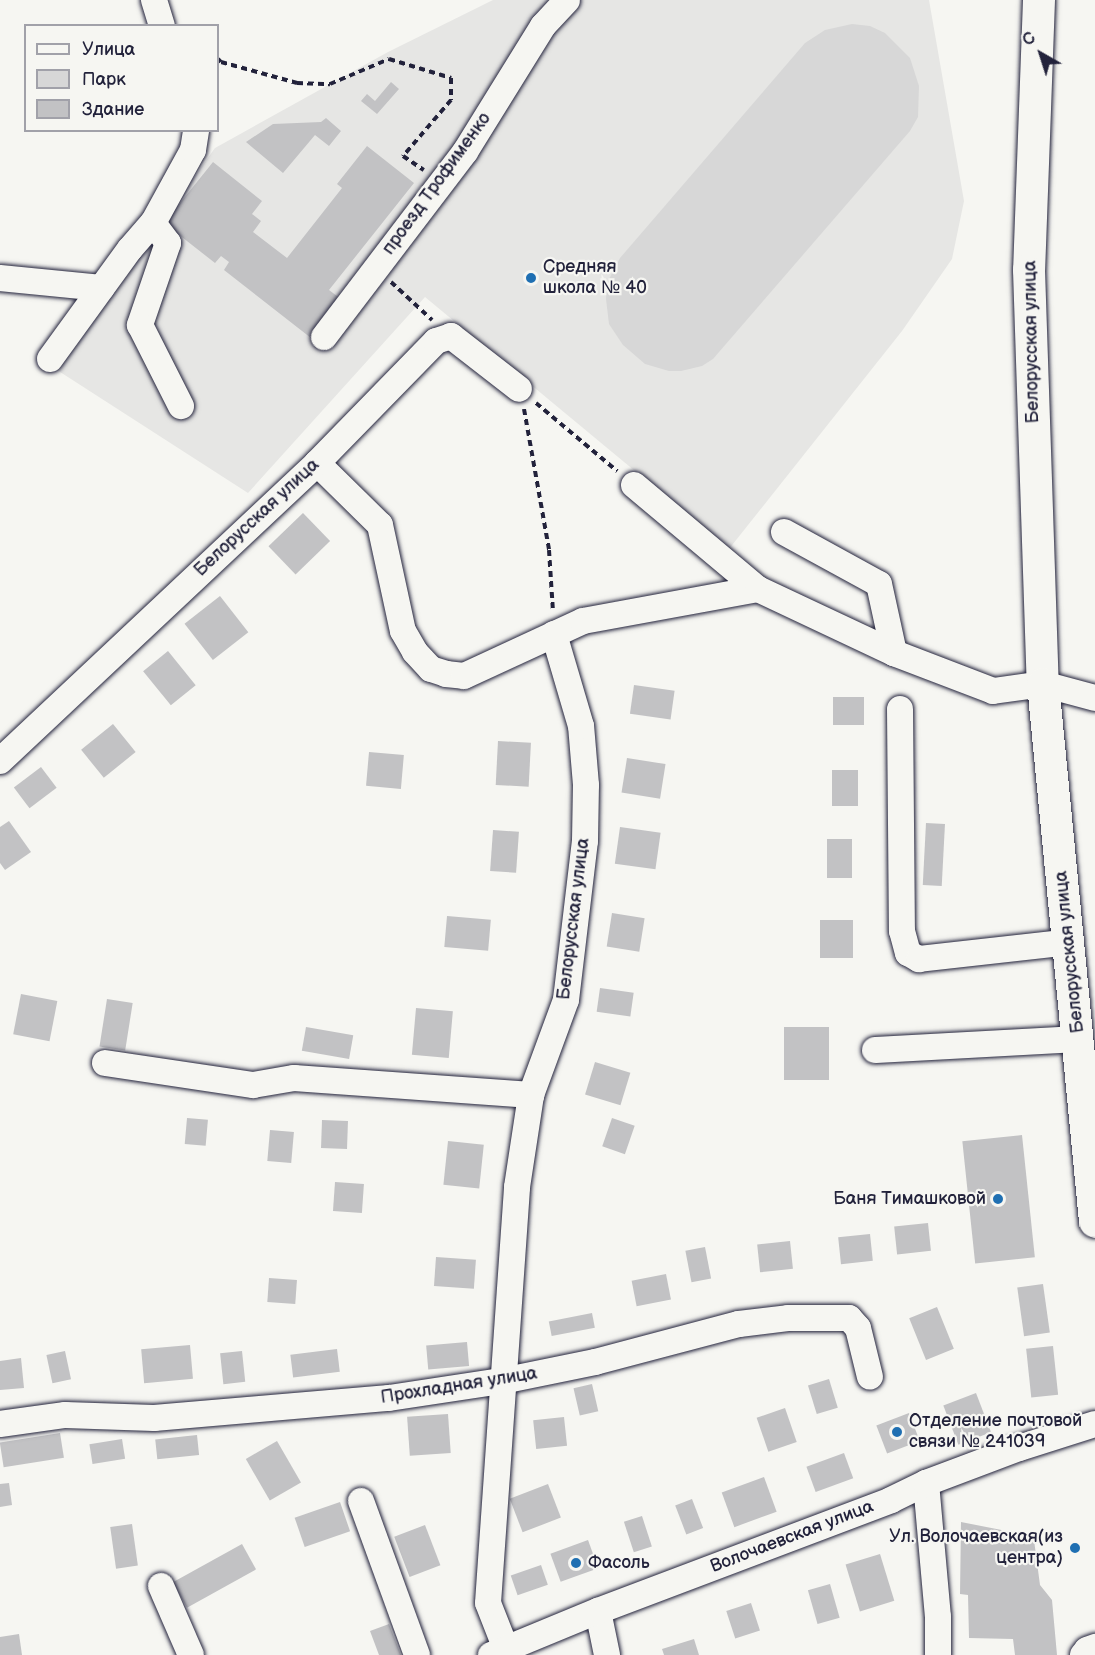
<!DOCTYPE html>
<html>
<head>
<meta charset="utf-8">
<style>
  body { margin:0 }
  #map { position:relative; width:1095px; height:1655px; overflow:hidden; background:#f6f6f2; font-family:"Balsamiq Sans",sans-serif }
  div>[style] { position:absolute }
  .built>* { inset:0; background:#e6e6e4 }
  .green>* { inset:0; background:#d7d7d7 }
  .building>* { inset:0; background:#c2c2c4; transform-origin:0 0 }
  .path>* { height:4px; margin-top:-2px; transform-origin:0; background:repeating-linear-gradient(90deg,#22223b 0 6px,transparent 0 10.5px) }
  .roads { filter:drop-shadow(0 0 2px #22223b) drop-shadow(0 0 2px #22223b) }
  .minor>* { height:26px; margin:-13px; padding:0 13px; transform-origin:13px; border-radius:13px; background:#f6f6f2 }
  .major>* { height:32px; margin:-16px; padding:0 16px; transform-origin:16px; border-radius:16px; background:#f6f6f2 }
  .dots>* { width:16px; height:16px; translate:-50% -50%; box-sizing:border-box; border:3px solid #f6f6f2; border-radius:50% }
  span { translate:-50% -50%; white-space:nowrap; text-align:center; line-height:1.15; -webkit-text-stroke:4.5px #f6f6f2; paint-order:stroke }
  .street-label { font-size:18px; color:#22223b }
  .poi-label { font-size:18px; color:#22223b }
  .left { translate:0 -50%; text-align:left }
  .right { translate:-100% -50%; text-align:right }
  .legend { position:absolute; left:24px; top:24px; width:195px; height:108px; box-sizing:border-box; background:#f6f6f2; border:2px solid #a1a1a9; margin:0; padding:8px 10px; list-style:none; font-size:18px; color:#22223b }
  .legend li { display:flex; align-items:center; gap:12px; height:30px }
  .legend b { width:30px; border:2px solid #a1a1a9 }
  .north { position:absolute; left:1011px; top:24px; width:60px; height:60px; -webkit-text-stroke:4px #f6f6f2; paint-order:stroke; rotate:321deg; font-size:16px; font-weight:700; line-height:24px; text-align:center; color:#22223b }
  .north::after { content:''; display:block; margin:auto; width:21px; height:27px; background:#22223b; clip-path:polygon(50% 0,100% 100%,50% 72%,0 100%) }
</style>
</head>
<body>
<div id="map">
  <div class="built">
    <i style="clip-path:polygon(493px 0,929px 0,964px 201px,952px 259px,902px 331px,729px 549px,425px 297px,248px 493px,57px 370px,215px 148px,388px 52px)"></i>
  </div>
  <div class="green">
    <i style="clip-path:polygon(852px 24px,870px 26px,885px 33px,910px 58px,919px 86px,918px 117px,910px 131px,713px 359px,702px 366px,681px 371px,669px 371px,645px 364px,623px 345px,609px 324px,606px 299px,607px 283px,620px 258px,805px 43px,825px 30px)"></i>
  </div>
  <div class="building">
    <i style="clip-path:polygon(391px 82px,399px 89px,377px 114px,361px 101px,367px 94px,375px 101px)"></i>
    <i style="clip-path:polygon(326px 118px,341px 131px,329px 146px,315px 135px,283px 173px,246px 142px,273px 124px,321px 122px)"></i>
    <i style="clip-path:polygon(367px 146px,414px 183px,329px 290px,341px 299px,311px 338px,224px 270px,229px 262px,221px 256px,215px 263px,164px 223px,213px 162px,262px 201px,252px 214px,261px 221px,253px 232px,287px 258px,342px 188px,337px 184px)"></i>
    <i style="left:303px;top:513px;width:39px;height:48px;rotate:46deg"></i>
    <i style="left:220px;top:596px;width:46px;height:45px;rotate:52deg"></i>
    <i style="left:168px;top:651px;width:44px;height:32px;rotate:51deg"></i>
    <i style="left:634px;top:685px;width:41px;height:29px;rotate:8deg"></i>
    <i style="left:833px;top:697px;width:31px;height:28px"></i>
    <i style="left:113px;top:724px;width:36px;height:41px;rotate:51deg"></i>
    <i style="left:498px;top:741px;width:33px;height:44px;rotate:3deg"></i>
    <i style="left:369px;top:752px;width:35px;height:34px;rotate:5deg"></i>
    <i style="left:627px;top:758px;width:39px;height:35px;rotate:9deg"></i>
    <i style="left:41px;top:767px;width:26px;height:34px;rotate:53deg"></i>
    <i style="left:832px;top:770px;width:26px;height:36px"></i>
    <i style="clip-path:polygon(9px 821px,31px 852px,5px 870px,0 863px,0 827px)"></i>
    <i style="left:926px;top:823px;width:19px;height:62px;rotate:3deg"></i>
    <i style="left:620px;top:827px;width:41px;height:37px;rotate:8deg"></i>
    <i style="left:493px;top:830px;width:26px;height:41px;rotate:4deg"></i>
    <i style="left:827px;top:839px;width:25px;height:39px"></i>
    <i style="left:612px;top:913px;width:33px;height:34px;rotate:9deg"></i>
    <i style="left:447px;top:916px;width:44px;height:31px;rotate:5deg"></i>
    <i style="left:820px;top:920px;width:33px;height:38px"></i>
    <i style="left:600px;top:988px;width:34px;height:24px;rotate:8deg"></i>
    <i style="left:21px;top:994px;width:37px;height:41px;rotate:11deg"></i>
    <i style="left:107px;top:999px;width:26px;height:48px;rotate:9deg"></i>
    <i style="left:416px;top:1008px;width:37px;height:47px;rotate:5deg"></i>
    <i style="left:306px;top:1027px;width:48px;height:24px;rotate:10deg"></i>
    <i style="left:784px;top:1027px;width:45px;height:53px"></i>
    <i style="left:595px;top:1062px;width:37px;height:34px;rotate:17deg"></i>
    <i style="left:187px;top:1118px;width:21px;height:26px;rotate:5deg"></i>
    <i style="left:612px;top:1118px;width:24px;height:30px;rotate:19deg"></i>
    <i style="left:322px;top:1120px;width:26px;height:28px;rotate:2deg"></i>
    <i style="left:270px;top:1130px;width:24px;height:31px;rotate:5deg"></i>
    <i style="left:1022px;top:1135px;width:123px;height:60px;rotate:84deg"></i>
    <i style="left:448px;top:1141px;width:36px;height:44px;rotate:6deg"></i>
    <i style="left:335px;top:1182px;width:29px;height:29px;rotate:4deg"></i>
    <i style="left:928px;top:1223px;width:28px;height:34px;rotate:84deg"></i>
    <i style="left:870px;top:1234px;width:27px;height:32px;rotate:84deg"></i>
    <i style="left:790px;top:1241px;width:28px;height:33px;rotate:84deg"></i>
    <i style="left:705px;top:1247px;width:32px;height:20px;rotate:79deg"></i>
    <i style="left:436px;top:1257px;width:40px;height:29px;rotate:4deg"></i>
    <i style="left:666px;top:1274px;width:26px;height:35px;rotate:79deg"></i>
    <i style="left:269px;top:1278px;width:28px;height:24px;rotate:4deg"></i>
    <i style="left:1043px;top:1284px;width:49px;height:26px;rotate:82deg"></i>
    <i style="left:937px;top:1307px;width:45px;height:30px;rotate:68deg"></i>
    <i style="left:592px;top:1313px;width:15px;height:44px;rotate:79deg"></i>
    <i style="left:467px;top:1342px;width:24px;height:41px;rotate:85deg"></i>
    <i style="left:190px;top:1345px;width:34px;height:49px;rotate:85deg"></i>
    <i style="left:1053px;top:1346px;width:49px;height:27px;rotate:84deg"></i>
    <i style="left:337px;top:1349px;width:23px;height:47px;rotate:83deg"></i>
    <i style="left:65px;top:1351px;width:29px;height:19px;rotate:78deg"></i>
    <i style="left:242px;top:1351px;width:31px;height:22px;rotate:84deg"></i>
    <i style="clip-path:polygon(21px 1358px,24px 1388px,0 1390px,0 1361px)"></i>
    <i style="left:829px;top:1379px;width:30px;height:22px;rotate:73deg"></i>
    <i style="left:592px;top:1384px;width:28px;height:19px;rotate:77deg"></i>
    <i style="left:976px;top:1393px;width:42px;height:35px;rotate:69deg"></i>
    <i style="left:785px;top:1408px;width:36px;height:30px;rotate:71deg"></i>
    <i style="left:909px;top:1413px;width:30px;height:35px;rotate:69deg"></i>
    <i style="left:448px;top:1414px;width:39px;height:41px;rotate:86deg"></i>
    <i style="left:564px;top:1417px;width:29px;height:31px;rotate:84deg"></i>
    <i style="left:60px;top:1433px;width:25px;height:61px;rotate:81deg"></i>
    <i style="left:197px;top:1435px;width:20px;height:42px;rotate:84deg"></i>
    <i style="left:122px;top:1439px;width:20px;height:33px;rotate:81deg"></i>
    <i style="left:277px;top:1441px;width:48px;height:36px;rotate:60deg"></i>
    <i style="left:844px;top:1453px;width:27px;height:40px;rotate:70deg"></i>
    <i style="left:764px;top:1477px;width:37px;height:45px;rotate:70deg"></i>
    <i style="clip-path:polygon(9px 1483px,12px 1505px,0 1507px,0 1484px)"></i>
    <i style="left:548px;top:1484px;width:36px;height:41px;rotate:69deg"></i>
    <i style="left:692px;top:1499px;width:31px;height:18px;rotate:69deg"></i>
    <i style="left:340px;top:1502px;width:31px;height:48px;rotate:71deg"></i>
    <i style="left:642px;top:1516px;width:32px;height:19px;rotate:72deg"></i>
    <i style="clip-path:polygon(961px 1522px,1027px 1535px,1034px 1540px,1040px 1585px,1052px 1600px,1057px 1655px,1015px 1655px,1013px 1639px,969px 1638px,968px 1595px,960px 1594px)"></i>
    <i style="left:132px;top:1524px;width:42px;height:22px;rotate:82deg"></i>
    <i style="left:425px;top:1525px;width:43px;height:33px;rotate:69deg"></i>
    <i style="left:588px;top:1540px;width:30px;height:40px;rotate:70deg"></i>
    <i style="left:242px;top:1544px;width:29px;height:79px;rotate:61deg"></i>
    <i style="left:880px;top:1554px;width:49px;height:36px;rotate:73deg"></i>
    <i style="left:541px;top:1565px;width:21px;height:32px;rotate:71deg"></i>
    <i style="left:830px;top:1584px;width:35px;height:23px;rotate:74deg"></i>
    <i style="left:751px;top:1603px;width:29px;height:26px;rotate:72deg"></i>
    <i style="clip-path:polygon(389px 1624px,401px 1655px,379px 1655px,370px 1631px)"></i>
    <i style="clip-path:polygon(19px 1634px,22px 1655px,0 1655px,0 1637px)"></i>
    <i style="clip-path:polygon(694px 1639px,699px 1655px,664px 1655px,662px 1649px)"></i>
  </div>
  <div class="path">
    <i style="left:218px;top:59px;width:4px;rotate:45deg"></i>
    <i style="left:221px;top:62px;width:79px;rotate:15.4deg"></i>
    <i style="left:297px;top:83px;width:33px;rotate:2deg"></i>
    <i style="left:330px;top:84px;width:64px;rotate:-23deg"></i>
    <i style="left:389px;top:59px;width:65px;rotate:17deg"></i>
    <i style="left:451px;top:78px;width:22px;rotate:90deg"></i>
    <i style="left:451px;top:100px;width:74px;rotate:130.6deg"></i>
    <i style="left:403px;top:156px;width:25px;rotate:34deg"></i>
    <i style="left:391px;top:282px;width:56px;rotate:42.8deg"></i>
    <i style="left:536px;top:403px;width:106px;rotate:40deg"></i>
    <i style="left:524px;top:409px;width:143px;rotate:79.9deg"></i>
    <i style="left:549px;top:550px;width:62px;rotate:86.3deg"></i>
  </div>
  <div class="roads">
    <div class="minor">
      <i style="left:154px;top:0;width:27px;rotate:73deg"></i>
      <i style="left:153px;top:223px;width:25px;rotate:53deg"></i>
      <i style="left:168px;top:243px;width:87px;rotate:108.9deg"></i>
      <i style="left:140px;top:325px;width:91px;rotate:63.2deg"></i>
      <i style="left:0;top:278px;width:102px;rotate:5.6deg"></i>
      <i style="left:324px;top:337px;width:233px;rotate:-52.7deg"></i>
      <i style="left:465px;top:152px;width:148px;rotate:-58.2deg"></i>
      <i style="left:543px;top:26px;width:35px;rotate:-47deg"></i>
      <i style="left:50px;top:359px;width:136px;rotate:-54deg"></i>
      <i style="left:130px;top:249px;width:35px;rotate:-49deg"></i>
      <i style="left:153px;top:223px;width:83px;rotate:-61.3deg"></i>
      <i style="left:193px;top:150px;width:20px;rotate:-81deg"></i>
      <i style="left:317px;top:463px;width:88px;rotate:44.5deg"></i>
      <i style="left:380px;top:525px;width:108px;rotate:77.8deg"></i>
      <i style="left:403px;top:631px;width:24px;rotate:60deg"></i>
      <i style="left:415px;top:652px;width:23px;rotate:47deg"></i>
      <i style="left:431px;top:669px;width:16px;rotate:18deg"></i>
      <i style="left:446px;top:674px;width:18px;rotate:6deg"></i>
      <i style="left:464px;top:676px;width:131px;rotate:-24.8deg"></i>
      <i style="left:583px;top:621px;width:178px;rotate:-10.4deg"></i>
      <i style="left:634px;top:485px;width:162px;rotate:40deg"></i>
      <i style="left:758px;top:589px;width:150px;rotate:25.2deg"></i>
      <i style="left:894px;top:653px;width:106px;rotate:21deg"></i>
      <i style="left:993px;top:691px;width:50px;rotate:-8deg"></i>
      <i style="left:1043px;top:684px;width:54px;rotate:15.1deg"></i>
      <i style="left:784px;top:532px;width:108px;rotate:28.7deg"></i>
      <i style="left:879px;top:584px;width:71px;rotate:77.7deg"></i>
      <i style="left:900px;top:709px;width:222px;rotate:89.5deg"></i>
      <i style="left:902px;top:931px;width:23px;rotate:75deg"></i>
      <i style="left:908px;top:953px;width:13px;rotate:29deg"></i>
      <i style="left:919px;top:959px;width:152px;rotate:-6.4deg"></i>
      <i style="left:0;top:761px;width:435px;rotate:-43.2deg"></i>
      <i style="left:317px;top:463px;width:170px;rotate:-45.7deg"></i>
      <i style="left:436px;top:341px;width:16px;rotate:-18deg"></i>
      <i style="left:451px;top:336px;width:86px;rotate:37.9deg"></i>
      <i style="left:875px;top:1050px;width:204px;rotate:-3.1deg"></i>
      <i style="left:105px;top:1063px;width:150px;rotate:8.5deg"></i>
      <i style="left:253px;top:1085px;width:42px;rotate:-9.7deg"></i>
      <i style="left:294px;top:1078px;width:238px;rotate:4.1deg"></i>
      <i style="left:0;top:1424px;width:66px;rotate:-7.9deg"></i>
      <i style="left:65px;top:1415px;width:89px;rotate:1.9deg"></i>
      <i style="left:154px;top:1418px;width:236px;rotate:-4.9deg"></i>
      <i style="left:389px;top:1398px;width:114px;rotate:-8.6deg"></i>
      <i style="left:502px;top:1381px;width:95px;rotate:-11.5deg"></i>
      <i style="left:595px;top:1362px;width:149px;rotate:-14.8deg"></i>
      <i style="left:739px;top:1324px;width:49px;rotate:-7deg"></i>
      <i style="left:788px;top:1318px;width:61px"></i>
      <i style="left:849px;top:1318px;width:13px;rotate:48deg"></i>
      <i style="left:858px;top:1328px;width:50px;rotate:76.2deg"></i>
      <i style="left:926px;top:1483px;width:135px;rotate:84.9deg"></i>
      <i style="left:938px;top:1617px;width:38px;rotate:90deg"></i>
      <i style="left:361px;top:1501px;width:164px;rotate:70deg"></i>
      <i style="left:161px;top:1586px;width:75px;rotate:66.5deg"></i>
      <i style="left:598px;top:1611px;width:45px;rotate:78.4deg"></i>
      <i style="left:506px;top:1649px;width:49px;rotate:-111.4deg"></i>
      <i style="left:488px;top:1603px;width:417px;rotate:-86deg"></i>
      <i style="left:517px;top:1187px;width:93px;rotate:-81.3deg"></i>
      <i style="left:531px;top:1095px;width:101px;rotate:-69.8deg"></i>
      <i style="left:566px;top:1000px;width:160px;rotate:-83.2deg"></i>
      <i style="left:585px;top:841px;width:56px;rotate:-89deg"></i>
      <i style="left:586px;top:785px;width:59px;rotate:-94.8deg"></i>
      <i style="left:581px;top:726px;width:96px;rotate:-106.4deg"></i>
      <i style="left:491px;top:1655px;width:116px;rotate:-22.4deg"></i>
      <i style="left:598px;top:1611px;width:313px;rotate:-20.7deg"></i>
      <i style="left:891px;top:1500px;width:39px;rotate:-26deg"></i>
      <i style="left:926px;top:1483px;width:99px;rotate:-20.6deg"></i>
      <i style="left:1019px;top:1448px;width:80px;rotate:-17.5deg"></i>
      <i style="left:1083px;top:1655px;width:6px;rotate:-51deg"></i>
      <i style="left:1087px;top:1650px;width:9px;rotate:-21deg"></i>
    </div>
    <div class="major">
      <i style="left:1039px;top:0;width:270px;rotate:92.1deg"></i>
      <i style="left:1029px;top:270px;width:414px;rotate:88.1deg"></i>
      <i style="left:1043px;top:684px;width:540px;rotate:84.47deg"></i>
    </div>
  </div>
  <div class="dots">
    <i style="left:531px;top:278px;background:#1f6fb2"></i>
    <i style="left:998px;top:1199px;background:#1f6fb2"></i>
    <i style="left:897px;top:1432px;background:#1f6fb2"></i>
    <i style="left:1075px;top:1548px;background:#1f6fb2"></i>
    <i style="left:576px;top:1563px;background:#1f6fb2"></i>
  </div>
  <div class="street-label">
    <span style="left:437px;top:184px;rotate:-54deg">проезд Трофименко</span>
    <span style="left:1032px;top:342px;rotate:-91deg">Белорусская улица</span>
    <span style="left:257px;top:518px;rotate:-43deg">Белорусская улица</span>
    <span style="left:574px;top:919px;rotate:-83deg">Белорусская улица</span>
    <span style="left:1070px;top:952px;rotate:-96deg">Белорусская улица</span>
    <span style="left:459px;top:1386px;rotate:-9deg">Прохладная улица</span>
    <span style="left:792px;top:1537px;rotate:-21deg">Волочаевская улица</span>
  </div>
  <div class="poi-label">
    <span class="left" style="left:543px;top:278px">Средняя<br>школа № 40</span>
    <span class="right" style="left:986px;top:1199px">Баня Тимашковой</span>
    <span class="left" style="left:909px;top:1432px">Отделение почтовой<br>связи № 241039</span>
    <span class="right" style="left:1063px;top:1548px">Ул. Волочаевская(из<br>центра)</span>
    <span class="left" style="left:588px;top:1563px">Фасоль</span>
  </div>
  <ul class="legend">
  <li><b style="height:8px;background:#f6f6f2"></b>Улица</li>
  <li><b style="height:16px;background:#d7d7d7"></b>Парк</li>
  <li><b style="height:16px;background:#c2c2c4"></b>Здание</li>
  </ul>
  <div class="north">С</div>
</div>
</body>
</html>
